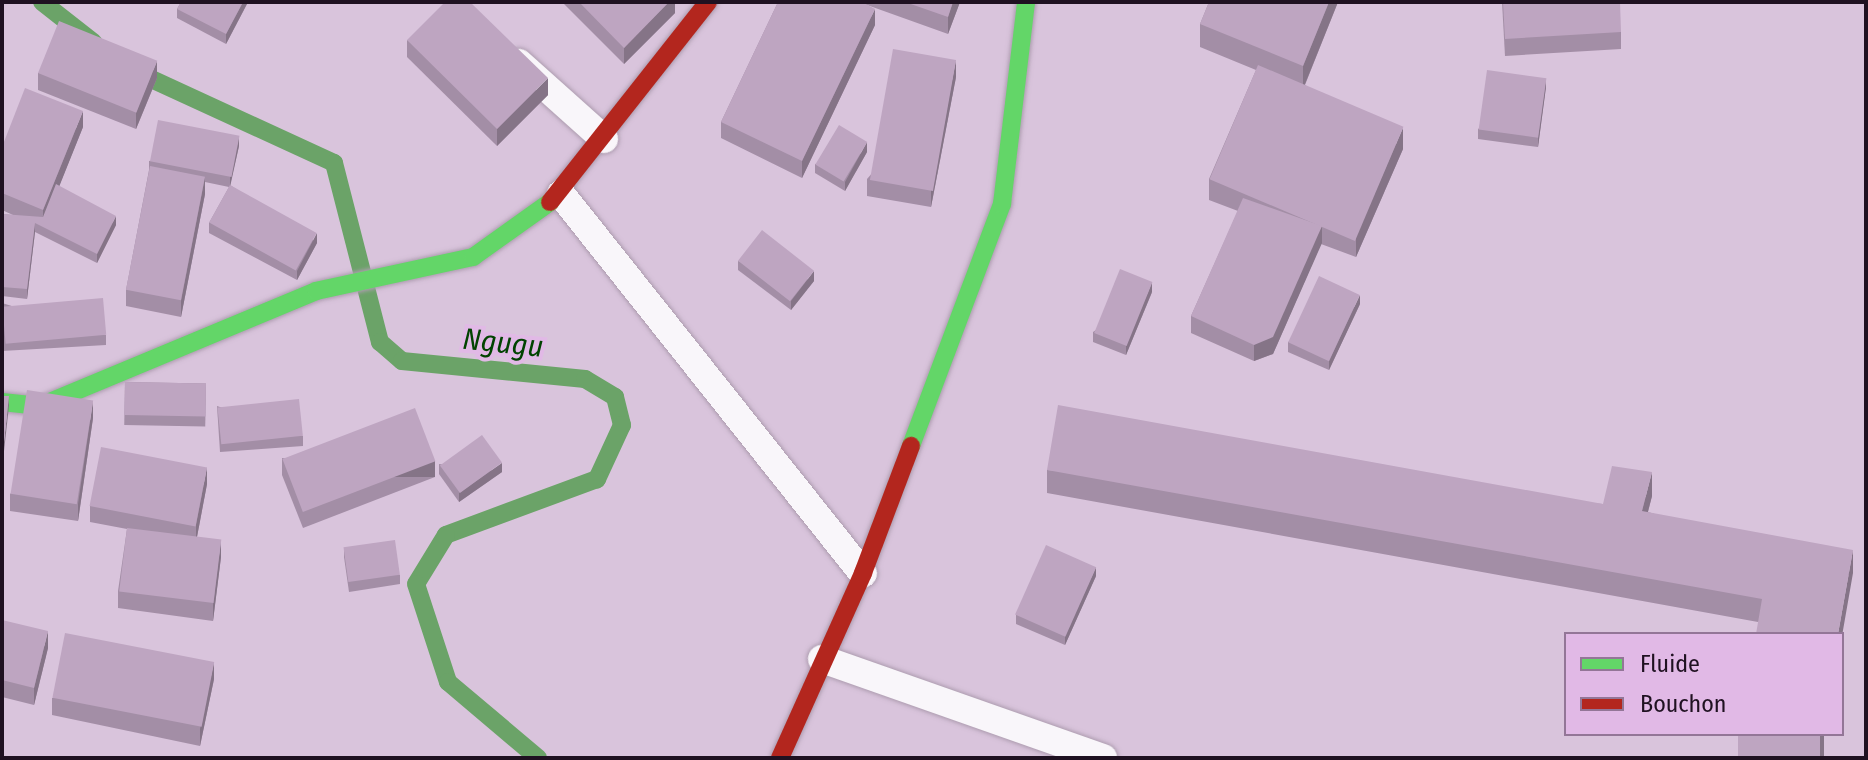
<!DOCTYPE html>
<html>
<head>
<meta charset="utf-8">
<style>
  body { margin:0 }
  #map { position:relative; width:1868px; height:760px; overflow:hidden; background:#d9c4dc; font-family:"Fira Sans Condensed",sans-serif }
  div>[style] { position:absolute }
  .stream>* { height:18px; margin:-9px; padding:0 9px; transform-origin:9px; border-radius:9px; background:#6ba368 }
  .roads { filter:drop-shadow(0 0 2px #ad9caf) drop-shadow(0 0 2px #ad9caf) }
  .lane>* { height:28px; margin:-14px; padding:0 14px; transform-origin:14px; border-radius:14px; background:#f9f6fa }
  .fast>* { height:18px; margin:-9px; padding:0 9px; transform-origin:9px; border-radius:9px; background:#63d668 }
  .jam>* { height:18px; margin:-9px; padding:0 9px; transform-origin:9px; border-radius:9px; background:#b3261e }
  .wall>* { inset:0; background:#a38ea6; transform-origin:0 0 }
  .shaded-wall>* { inset:0; background:#857487; transform-origin:0 0 }
  .building>* { inset:0; background:#bea5c1; transform-origin:0 0 }
  span { translate:-50% -50%; white-space:nowrap; text-align:center; line-height:1.15; -webkit-text-stroke:8px #e1b9e6; paint-order:stroke }
  .water-label { font-size:30px; color:#014301; font-style:italic }
  .frame { position:absolute; inset:0; border:4px solid #1f1121; pointer-events:none }
  .legend { position:absolute; left:1564px; top:632px; width:280px; height:104px; box-sizing:border-box; background:#e1b9e6; border:2px solid #937697; margin:0; padding:10px 14px; list-style:none; font-size:24px; color:#1f1121 }
  .legend li { display:flex; align-items:center; gap:16px; height:40px }
  .legend b { width:40px; border:2px solid #937697 }
</style>
</head>
<body>
<div id="map">
  <div class="stream">
    <i style="left:42px;top:2px;width:65px;rotate:38.1deg"></i>
    <i style="left:134px;top:71px;width:220px;rotate:24.7deg"></i>
    <i style="left:334px;top:163px;width:185px;rotate:75.6deg"></i>
    <i style="left:380px;top:342px;width:29px;rotate:41deg"></i>
    <i style="left:402px;top:361px;width:184px;rotate:5.6deg"></i>
    <i style="left:585px;top:379px;width:35px;rotate:31deg"></i>
    <i style="left:615px;top:397px;width:29px;rotate:76deg"></i>
    <i style="left:622px;top:425px;width:60px;rotate:114.8deg"></i>
    <i style="left:597px;top:479px;width:161px;rotate:159.7deg"></i>
    <i style="left:446px;top:535px;width:57px;rotate:121.5deg"></i>
    <i style="left:416px;top:584px;width:103px;rotate:71.9deg"></i>
    <i style="left:448px;top:682px;width:118px;rotate:40.2deg"></i>
  </div>
  <div class="roads">
    <div class="lane">
      <i style="left:519px;top:63px;width:114px;rotate:41.8deg"></i>
      <i style="left:561px;top:194px;width:485px;rotate:51.5deg"></i>
      <i style="left:822px;top:659px;width:298px;rotate:19.4deg"></i>
    </div>
    <div class="fast">
      <i style="left:2px;top:402px;width:38px;rotate:6deg"></i>
      <i style="left:40px;top:406px;width:299px;rotate:-22.6deg"></i>
      <i style="left:316px;top:291px;width:161px;rotate:-12.2deg"></i>
      <i style="left:473px;top:257px;width:95px;rotate:-35.5deg"></i>
      <i style="left:911px;top:446px;width:259px;rotate:-69.4deg"></i>
      <i style="left:1002px;top:204px;width:203px;rotate:-83.2deg"></i>
    </div>
    <div class="jam">
      <i style="left:550px;top:202px;width:255px;rotate:-51.7deg"></i>
      <i style="left:780px;top:758px;width:203px;rotate:-65.8deg"></i>
      <i style="left:863px;top:573px;width:136px;rotate:-69.3deg"></i>
    </div>
  </div>
  <div class="wall">
    <i style="clip-path:polygon(181px 2px,248px 2px,226px 44px,177px 18px,177px 9px)"></i>
    <i style="clip-path:polygon(562px 2px,675px 2px,675px 13px,624px 64px)"></i>
    <i style="clip-path:polygon(778px 2px,960px 2px,948px 34px,867px 5px,875px 25px,802px 178px,721px 138px,721px 122px)"></i>
    <i style="clip-path:polygon(1209px 2px,1338px 2px,1305px 85px,1403px 149px,1356px 257px,1321px 244px,1273px 354px,1254px 361px,1191px 333px,1191px 316px,1238px 211px,1209px 200px,1209px 179px,1256px 70px,1200px 47px,1200px 24px)"></i>
    <i style="clip-path:polygon(1502px 2px,1621px 32px,1621px 49px,1505px 56px)"></i>
    <i style="clip-path:polygon(407px 40px,548px 95px,497px 146px,407px 57px)"></i>
    <i style="clip-path:polygon(38px 73px,157px 78px,136px 129px,38px 90px)"></i>
    <i style="clip-path:polygon(956px 77px,931px 207px,867px 196px,867px 179px)"></i>
    <i style="clip-path:polygon(1546px 87px,1538px 147px,1478px 139px,1478px 129px)"></i>
    <i style="clip-path:polygon(83px 127px,59px 186px,116px 225px,97px 263px,35px 232px,27px 299px,2px 296px,2px 214px,13px 215px,2px 210px,2px 147px)"></i>
    <i style="clip-path:polygon(239px 146px,230px 185px,317px 243px,297px 280px,209px 233px,209px 223px,229px 187px,205px 182px,205px 194px,181px 317px,126px 306px,126px 290px,149px 170px,149px 161px)"></i>
    <i style="clip-path:polygon(867px 152px,845px 191px,815px 173px,815px 164px)"></i>
    <i style="clip-path:polygon(738px 261px,814px 281px,791px 310px,738px 270px)"></i>
    <i style="clip-path:polygon(1152px 292px,1126px 355px,1093px 342px,1093px 332px)"></i>
    <i style="clip-path:polygon(2px 303px,106px 335px,106px 345px,2px 351px)"></i>
    <i style="clip-path:polygon(1360px 304px,1329px 370px,1288px 352px,1288px 342px)"></i>
    <i style="left:125px;top:382px;width:81px;height:43px;rotate:1deg"></i>
    <i style="clip-path:polygon(217px 406px,303px 436px,303px 446px,220px 452px)"></i>
    <i style="clip-path:polygon(93px 418px,78px 521px,10px 511px,10px 494px)"></i>
    <i style="clip-path:polygon(282px 458px,435px 477px,303px 528px,282px 475px)"></i>
    <i style="clip-path:polygon(439px 464px,502px 472px,459px 502px,439px 474px)"></i>
    <i style="clip-path:polygon(1047px 470px,1603px 504px,1652px 496px,1648px 512px,1853px 573px,1758px 622px,1047px 493px)"></i>
    <i style="clip-path:polygon(207px 484px,197px 537px,221px 557px,213px 621px,118px 608px,118px 591px,127px 529px,90px 522px,90px 506px)"></i>
    <i style="clip-path:polygon(344px 548px,400px 575px,400px 584px,349px 592px,344px 557px)"></i>
    <i style="clip-path:polygon(1096px 576px,1065px 645px,1016px 624px,1016px 615px)"></i>
    <i style="clip-path:polygon(2px 620px,48px 648px,34px 705px,2px 697px)"></i>
    <i style="clip-path:polygon(214px 679px,200px 746px,52px 715px,52px 698px)"></i>
  </div>
  <div class="shaded-wall">
    <i style="clip-path:polygon(243px 2px,248px 2px,226px 44px,226px 34px)"></i>
    <i style="clip-path:polygon(669px 2px,675px 2px,675px 13px,624px 64px,624px 48px)"></i>
    <i style="clip-path:polygon(953px 2px,960px 2px,948px 34px,948px 17px)"></i>
    <i style="clip-path:polygon(1329px 2px,1338px 2px,1303px 89px,1303px 66px)"></i>
    <i style="clip-path:polygon(875px 9px,875px 25px,802px 178px,802px 161px)"></i>
    <i style="clip-path:polygon(956px 60px,956px 77px,931px 207px,931px 190px)"></i>
    <i style="clip-path:polygon(157px 61px,157px 78px,136px 129px,136px 112px)"></i>
    <i style="clip-path:polygon(548px 78px,548px 95px,497px 146px,497px 129px)"></i>
    <i style="clip-path:polygon(1546px 78px,1546px 87px,1538px 147px,1538px 138px)"></i>
    <i style="clip-path:polygon(83px 111px,83px 127px,43px 227px,43px 210px)"></i>
    <i style="clip-path:polygon(1403px 128px,1403px 149px,1356px 257px,1356px 236px)"></i>
    <i style="clip-path:polygon(239px 136px,239px 146px,230px 187px,230px 177px)"></i>
    <i style="clip-path:polygon(867px 142px,867px 152px,845px 191px,845px 182px)"></i>
    <i style="clip-path:polygon(205px 177px,205px 194px,181px 317px,181px 301px)"></i>
    <i style="clip-path:polygon(116px 216px,116px 225px,97px 263px,97px 254px)"></i>
    <i style="clip-path:polygon(35px 223px,35px 232px,27px 299px,27px 289px)"></i>
    <i style="clip-path:polygon(1322px 226px,1322px 243px,1273px 354px,1254px 361px,1254px 345px)"></i>
    <i style="clip-path:polygon(317px 233px,317px 243px,297px 280px,297px 271px)"></i>
    <i style="clip-path:polygon(814px 271px,814px 281px,791px 310px,791px 301px)"></i>
    <i style="clip-path:polygon(1152px 282px,1152px 292px,1126px 355px,1126px 346px)"></i>
    <i style="clip-path:polygon(1360px 295px,1360px 304px,1329px 370px,1329px 361px)"></i>
    <i style="clip-path:polygon(9px 396px,9px 406px,4px 451px,4px 442px)"></i>
    <i style="clip-path:polygon(93px 401px,93px 418px,78px 521px,78px 504px)"></i>
    <i style="left:435px;top:461px;width:16px;height:141px;rotate:90deg"></i>
    <i style="clip-path:polygon(502px 463px,502px 472px,459px 502px,459px 493px)"></i>
    <i style="clip-path:polygon(207px 467px,207px 484px,196px 542px,196px 525px)"></i>
    <i style="clip-path:polygon(1652px 472px,1652px 496px,1642px 534px,1642px 511px)"></i>
    <i style="clip-path:polygon(221px 540px,221px 557px,213px 621px,213px 605px)"></i>
    <i style="clip-path:polygon(1853px 550px,1853px 573px,1842px 636px,1842px 634px,1838px 634px)"></i>
    <i style="clip-path:polygon(1096px 567px,1096px 576px,1065px 645px,1065px 636px)"></i>
    <i style="clip-path:polygon(48px 631px,48px 648px,34px 705px,34px 688px)"></i>
    <i style="clip-path:polygon(214px 662px,214px 679px,200px 746px,200px 729px)"></i>
    <i style="left:1820px;top:734px;width:4px;height:24px"></i>
  </div>
  <div class="building">
    <i style="clip-path:polygon(181px 2px,243px 2px,226px 34px,177px 9px)"></i>
    <i style="clip-path:polygon(445px 2px,470px 2px,548px 78px,497px 129px,407px 40px)"></i>
    <i style="clip-path:polygon(579px 2px,669px 2px,624px 48px)"></i>
    <i style="clip-path:polygon(778px 2px,862px 2px,875px 9px,802px 161px,721px 122px)"></i>
    <i style="clip-path:polygon(905px 2px,953px 2px,948px 17px)"></i>
    <i style="clip-path:polygon(1209px 2px,1329px 2px,1303px 66px,1200px 24px)"></i>
    <i style="clip-path:polygon(1503px 2px,1620px 2px,1621px 32px,1505px 39px)"></i>
    <i style="left:59px;top:21px;width:106px;height:56px;rotate:22deg"></i>
    <i style="left:893px;top:49px;width:64px;height:133px;rotate:10deg"></i>
    <i style="left:1258px;top:65px;width:158px;height:124px;rotate:23deg"></i>
    <i style="left:1487px;top:70px;width:60px;height:60px;rotate:8deg"></i>
    <i style="clip-path:polygon(25px 88px,83px 111px,43px 210px,2px 193px,2px 147px)"></i>
    <i style="left:158px;top:120px;width:83px;height:42px;rotate:11deg"></i>
    <i style="left:839px;top:125px;width:33px;height:46px;rotate:31deg"></i>
    <i style="left:150px;top:166px;width:56px;height:126px;rotate:11deg"></i>
    <i style="clip-path:polygon(56px 184px,116px 216px,97px 254px,35px 223px,27px 289px,2px 287px,2px 214px,43px 217px)"></i>
    <i style="left:230px;top:185px;width:99px;height:43px;rotate:29deg"></i>
    <i style="clip-path:polygon(1243px 198px,1322px 226px,1273px 337px,1254px 345px,1191px 316px)"></i>
    <i style="left:762px;top:230px;width:66px;height:39px;rotate:38deg"></i>
    <i style="left:1120px;top:269px;width:35px;height:69px;rotate:22deg"></i>
    <i style="left:1319px;top:276px;width:45px;height:73px;rotate:25deg"></i>
    <i style="left:103px;top:298px;width:37px;height:101px;rotate:85deg"></i>
    <i style="left:125px;top:382px;width:81px;height:33px;rotate:1deg"></i>
    <i style="left:27px;top:390px;width:67px;height:105px;rotate:9deg"></i>
    <i style="clip-path:polygon(2px 396px,9px 396px,4px 442px,2px 441px)"></i>
    <i style="left:299px;top:399px;width:37px;height:82px;rotate:84deg"></i>
    <i style="clip-path:polygon(1058px 405px,1603px 504px,1612px 466px,1652px 472px,1642px 511px,1853px 550px,1838px 634px,1756px 634px,1762px 599px,1047px 470px)"></i>
    <i style="left:415px;top:408px;width:57px;height:142px;rotate:69deg"></i>
    <i style="left:482px;top:435px;width:34px;height:52px;rotate:54deg"></i>
    <i style="left:101px;top:447px;width:108px;height:60px;rotate:11deg"></i>
    <i style="left:127px;top:528px;width:95px;height:64px;rotate:7deg"></i>
    <i style="left:395px;top:540px;width:35px;height:52px;rotate:82deg"></i>
    <i style="left:1046px;top:545px;width:55px;height:76px;rotate:24deg"></i>
    <i style="clip-path:polygon(2px 620px,48px 631px,34px 688px,2px 680px)"></i>
    <i style="left:65px;top:633px;width:152px;height:66px;rotate:11deg"></i>
    <i style="left:1738px;top:734px;width:82px;height:25px"></i>
  </div>
  <div class="water-label">
    <span style="left:503px;top:343px;rotate:6deg">Ngugu</span>
  </div>
  <div class="frame"></div>
  <ul class="legend">
  <li><b style="height:10px;background:#63d668"></b>Fluide</li>
  <li><b style="height:10px;background:#b3261e"></b>Bouchon</li>
  </ul>
</div>
</body>
</html>
